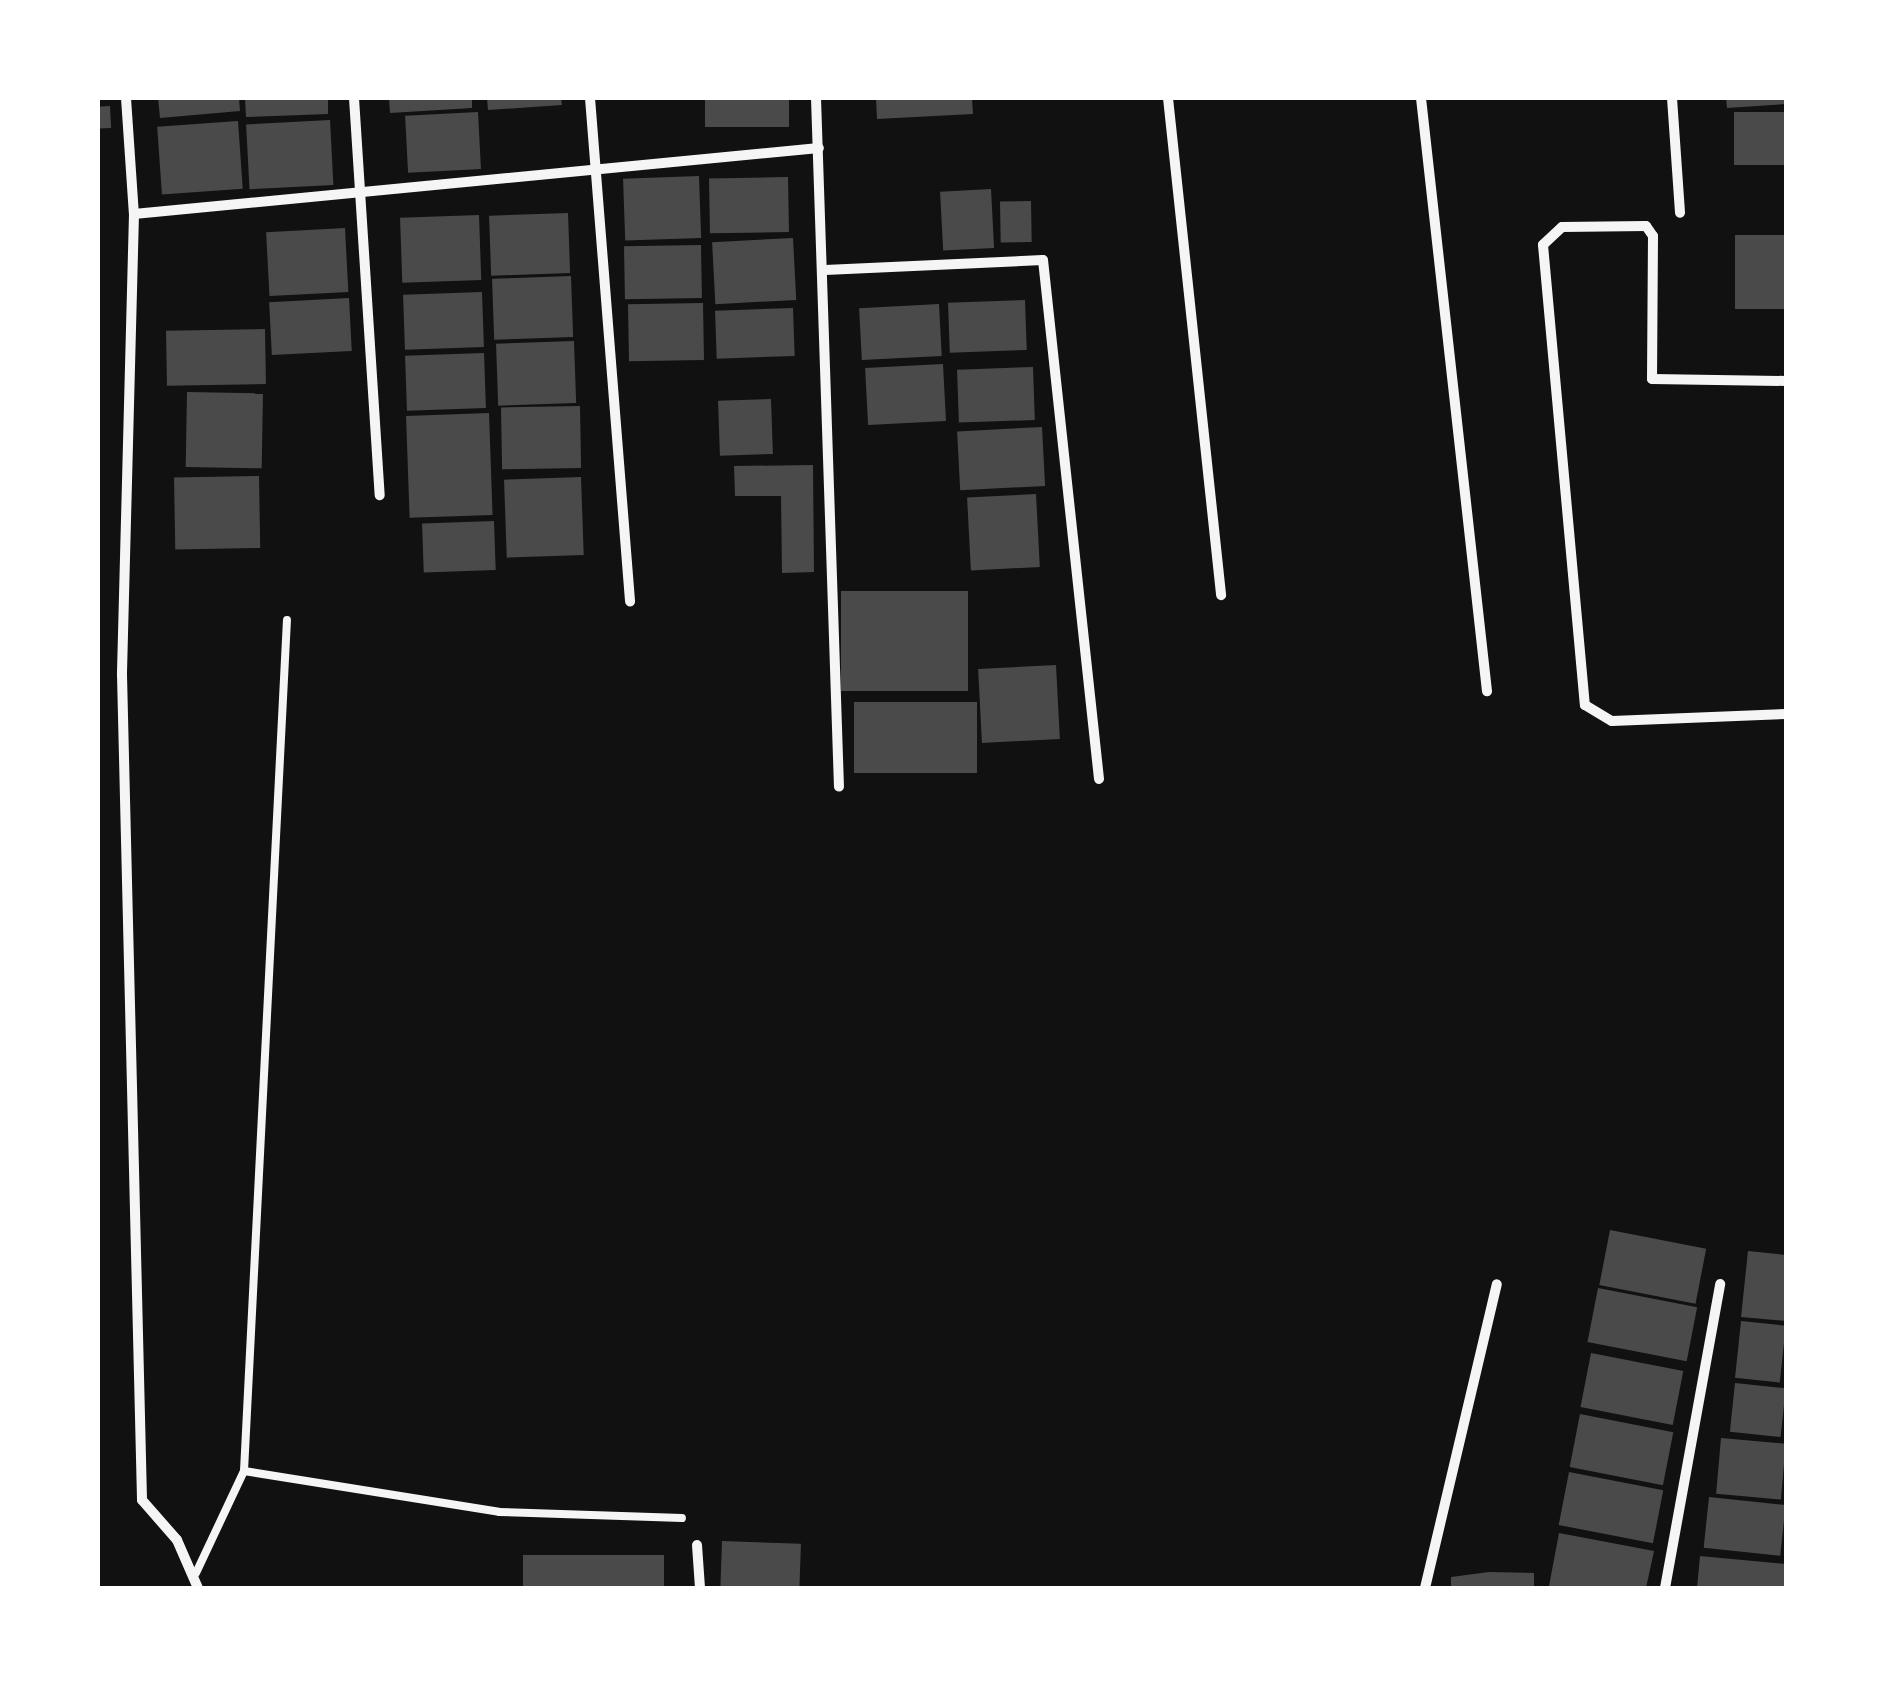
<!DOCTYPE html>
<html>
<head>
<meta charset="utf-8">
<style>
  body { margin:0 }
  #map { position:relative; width:1884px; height:1686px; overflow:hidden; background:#111; font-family:"DejaVu Sans",sans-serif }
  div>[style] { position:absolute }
  .building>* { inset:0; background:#4a4a4a; transform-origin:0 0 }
  .service>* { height:8px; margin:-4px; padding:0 4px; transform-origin:4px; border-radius:4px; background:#f5f5f5 }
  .minor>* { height:10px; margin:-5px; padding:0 5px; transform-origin:5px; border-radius:5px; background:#f5f5f5 }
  span { translate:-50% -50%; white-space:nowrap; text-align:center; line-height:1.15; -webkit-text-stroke:9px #fff; paint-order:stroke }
  .frame { position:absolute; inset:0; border:100px solid #fff; pointer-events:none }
</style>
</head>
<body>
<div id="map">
  <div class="building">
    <i style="clip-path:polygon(158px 98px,239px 98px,240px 111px,160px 118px)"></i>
    <i style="clip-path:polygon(245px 98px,328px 98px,328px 114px,246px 117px)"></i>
    <i style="clip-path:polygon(389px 98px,472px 98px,472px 108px,390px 113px)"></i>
    <i style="clip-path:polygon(487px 98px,561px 98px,562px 105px,488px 110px)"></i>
    <i style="left:705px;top:98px;width:84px;height:29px"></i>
    <i style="clip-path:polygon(876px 98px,972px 98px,973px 114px,877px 119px)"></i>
    <i style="clip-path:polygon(1726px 98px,1786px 98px,1786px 104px,1727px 108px)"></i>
    <i style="left:110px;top:106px;width:22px;height:12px;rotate:87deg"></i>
    <i style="left:478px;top:112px;width:57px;height:73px;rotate:87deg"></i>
    <i style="left:1786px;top:112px;width:53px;height:52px;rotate:90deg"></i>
    <i style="left:330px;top:120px;width:65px;height:84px;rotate:87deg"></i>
    <i style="left:238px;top:121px;width:68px;height:81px;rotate:86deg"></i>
    <i style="left:699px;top:176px;width:62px;height:76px;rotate:88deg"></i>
    <i style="left:788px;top:177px;width:55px;height:79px;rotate:89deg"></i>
    <i style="left:991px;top:189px;width:59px;height:51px;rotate:87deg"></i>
    <i style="left:1031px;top:201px;width:41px;height:31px;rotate:89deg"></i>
    <i style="left:568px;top:213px;width:60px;height:79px;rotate:88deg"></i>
    <i style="left:479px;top:215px;width:65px;height:79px;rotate:88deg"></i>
    <i style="left:345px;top:228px;width:64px;height:79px;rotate:87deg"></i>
    <i style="left:1786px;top:235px;width:74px;height:51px;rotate:90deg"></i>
    <i style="left:793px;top:238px;width:62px;height:81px;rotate:87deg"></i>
    <i style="left:701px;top:245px;width:53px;height:77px;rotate:89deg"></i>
    <i style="left:571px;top:276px;width:61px;height:79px;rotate:88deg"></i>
    <i style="left:482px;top:292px;width:55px;height:79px;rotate:88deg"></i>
    <i style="left:349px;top:298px;width:53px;height:80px;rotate:87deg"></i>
    <i style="left:1025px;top:300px;width:50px;height:77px;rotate:88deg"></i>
    <i style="left:703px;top:303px;width:57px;height:75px;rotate:89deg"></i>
    <i style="left:939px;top:304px;width:52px;height:80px;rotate:87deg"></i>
    <i style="left:793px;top:308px;width:48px;height:78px;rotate:88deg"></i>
    <i style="left:265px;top:329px;width:55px;height:99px;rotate:89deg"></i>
    <i style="left:574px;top:341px;width:62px;height:78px;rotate:88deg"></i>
    <i style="left:484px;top:353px;width:55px;height:79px;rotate:88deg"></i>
    <i style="left:943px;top:364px;width:57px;height:78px;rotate:87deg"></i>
    <i style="left:1033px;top:367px;width:53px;height:76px;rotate:88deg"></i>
    <i style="left:187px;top:392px;width:76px;height:75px;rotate:1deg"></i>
    <i style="left:771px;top:399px;width:55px;height:53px;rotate:88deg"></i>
    <i style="left:580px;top:406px;width:62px;height:79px;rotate:89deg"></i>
    <i style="left:489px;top:413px;width:102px;height:83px;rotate:88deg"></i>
    <i style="left:1042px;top:427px;width:59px;height:85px;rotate:87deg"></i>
    <i style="clip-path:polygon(813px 465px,814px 572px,782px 573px,781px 496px,735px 496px,734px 466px)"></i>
    <i style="left:259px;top:476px;width:72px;height:85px;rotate:89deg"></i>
    <i style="left:581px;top:477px;width:78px;height:77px;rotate:88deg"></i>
    <i style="left:1036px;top:494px;width:73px;height:69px;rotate:87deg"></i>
    <i style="left:494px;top:521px;width:49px;height:72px;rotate:88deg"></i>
    <i style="left:968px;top:591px;width:100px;height:127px;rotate:90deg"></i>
    <i style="left:1056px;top:665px;width:74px;height:78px;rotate:87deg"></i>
    <i style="left:854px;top:702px;width:123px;height:71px"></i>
    <i style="left:1610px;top:1230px;width:98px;height:56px;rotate:11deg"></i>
    <i style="clip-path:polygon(1748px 1251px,1786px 1255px,1786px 1321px,1741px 1317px)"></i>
    <i style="left:1598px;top:1288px;width:101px;height:55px;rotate:11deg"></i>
    <i style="left:1741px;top:1321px;width:45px;height:57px;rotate:6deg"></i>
    <i style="left:1591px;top:1353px;width:94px;height:55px;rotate:11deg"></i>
    <i style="left:1735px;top:1383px;width:51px;height:49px;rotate:6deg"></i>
    <i style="left:1580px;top:1414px;width:95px;height:54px;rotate:11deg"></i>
    <i style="left:1721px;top:1438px;width:65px;height:56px;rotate:5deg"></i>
    <i style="left:1569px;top:1472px;width:96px;height:54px;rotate:11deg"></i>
    <i style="left:1709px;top:1497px;width:77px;height:51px;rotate:6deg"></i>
    <i style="clip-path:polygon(1559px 1533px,1654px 1551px,1646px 1588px,1549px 1586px)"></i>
    <i style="left:722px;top:1541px;width:79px;height:47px;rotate:2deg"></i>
    <i style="left:523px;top:1555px;width:141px;height:33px"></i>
    <i style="clip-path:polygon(1700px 1556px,1786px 1564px,1786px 1588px,1697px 1588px)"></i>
    <i style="clip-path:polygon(1489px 1572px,1534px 1573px,1534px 1588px,1451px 1588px,1451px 1577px)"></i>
  </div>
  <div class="service">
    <i style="left:244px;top:1471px;width:258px;rotate:9.1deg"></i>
    <i style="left:499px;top:1512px;width:183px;rotate:1.9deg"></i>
    <i style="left:196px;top:1573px;width:113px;rotate:-64.8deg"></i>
    <i style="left:244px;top:1471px;width:852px;rotate:-87.11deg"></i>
  </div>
  <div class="minor">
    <i style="left:126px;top:98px;width:116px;rotate:86.1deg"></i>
    <i style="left:134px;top:214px;width:461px;rotate:91.5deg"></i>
    <i style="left:122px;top:675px;width:825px;rotate:88.61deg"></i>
    <i style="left:142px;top:1500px;width:53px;rotate:48.8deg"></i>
    <i style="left:177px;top:1540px;width:52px;rotate:66.4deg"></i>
    <i style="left:354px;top:98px;width:398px;rotate:86.3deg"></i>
    <i style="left:590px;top:98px;width:505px;rotate:85.45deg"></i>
    <i style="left:816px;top:98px;width:689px;rotate:88.09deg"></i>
    <i style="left:1168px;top:98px;width:500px;rotate:83.9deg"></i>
    <i style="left:1421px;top:98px;width:597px;rotate:83.65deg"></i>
    <i style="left:1672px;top:98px;width:115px;rotate:86deg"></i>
    <i style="left:134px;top:214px;width:688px;rotate:-5.5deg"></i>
    <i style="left:825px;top:270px;width:218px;rotate:-2.6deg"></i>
    <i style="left:1043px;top:260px;width:522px;rotate:83.84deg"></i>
    <i style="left:1786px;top:381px;width:134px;rotate:-179.1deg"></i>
    <i style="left:1652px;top:379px;width:143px;rotate:-89.6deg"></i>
    <i style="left:1653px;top:236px;width:12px;rotate:-125deg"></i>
    <i style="left:1646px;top:226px;width:84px;rotate:179.3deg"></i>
    <i style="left:1562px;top:227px;width:26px;rotate:137deg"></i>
    <i style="left:1543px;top:245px;width:462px;rotate:84.8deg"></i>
    <i style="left:1585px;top:705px;width:31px;rotate:31deg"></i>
    <i style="left:1612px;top:721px;width:174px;rotate:-2.3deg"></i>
    <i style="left:697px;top:1545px;width:43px;rotate:86deg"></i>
    <i style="left:1425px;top:1588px;width:312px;rotate:-76.7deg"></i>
    <i style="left:1665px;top:1588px;width:309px;rotate:-79.7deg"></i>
  </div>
  <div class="frame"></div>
</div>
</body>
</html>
